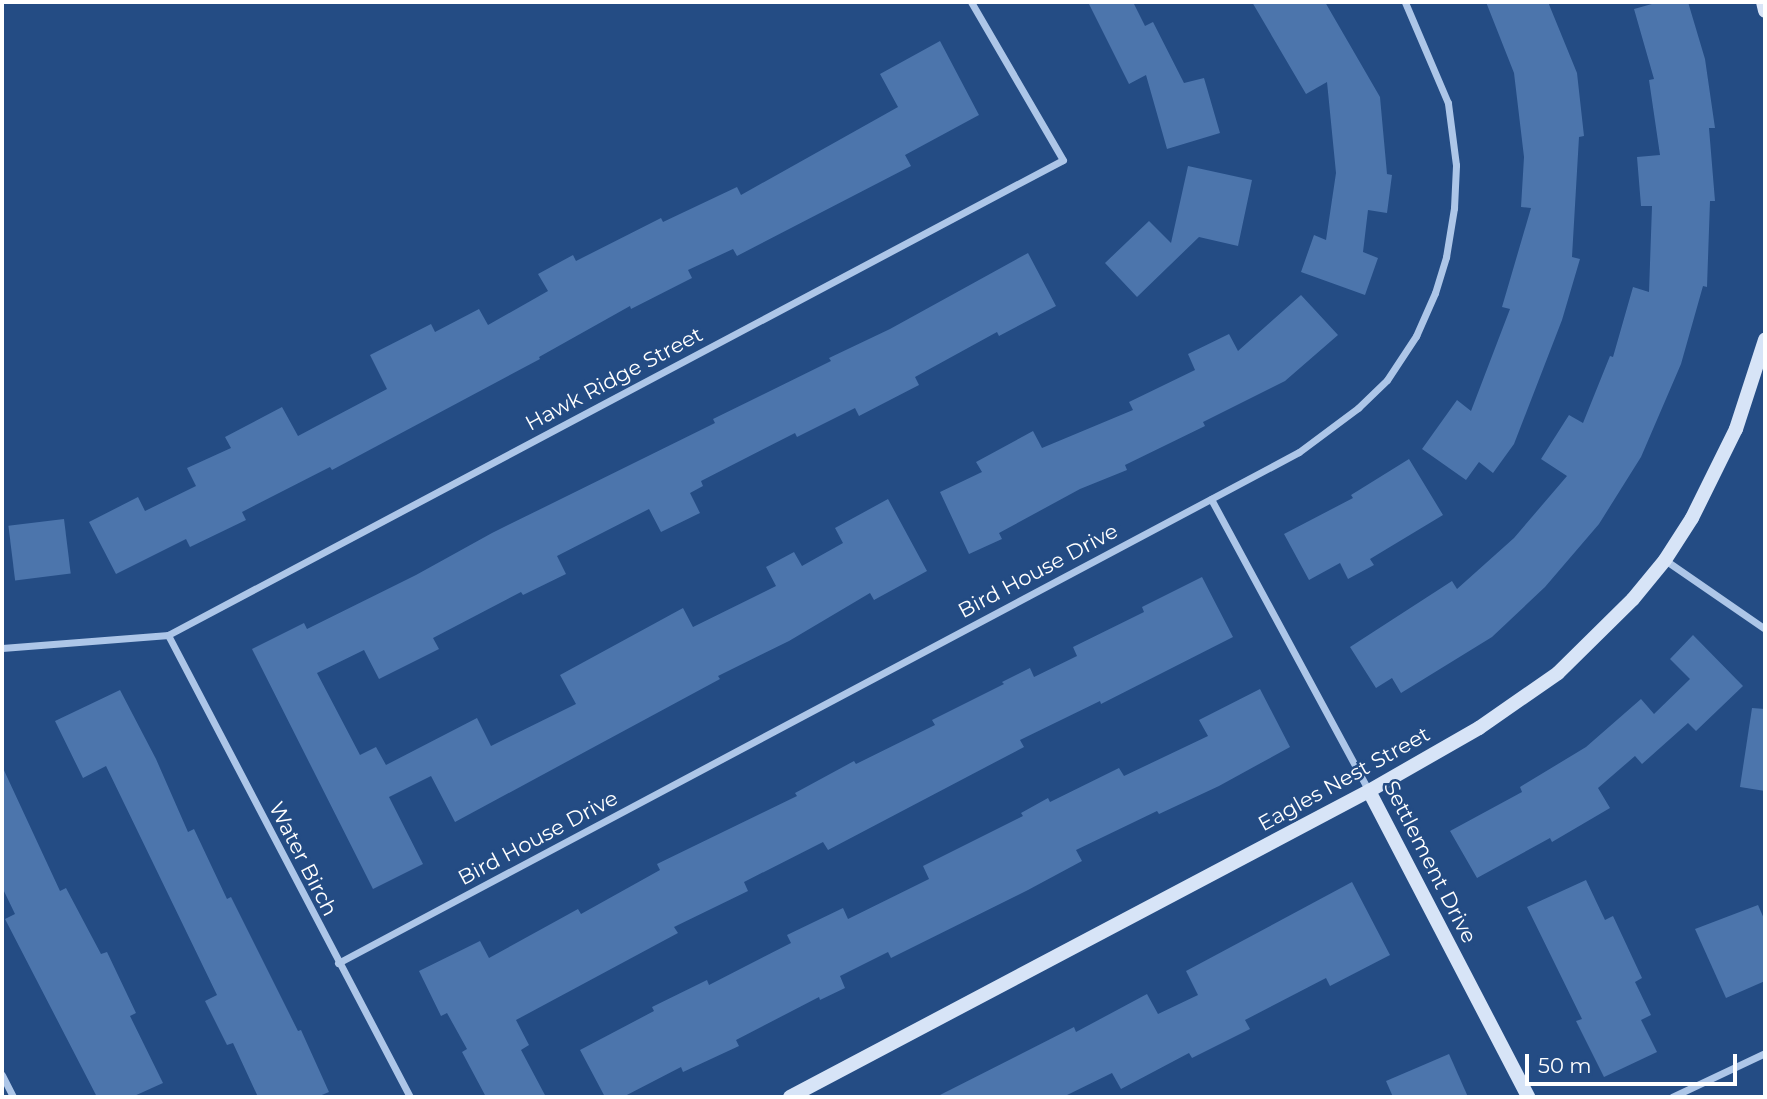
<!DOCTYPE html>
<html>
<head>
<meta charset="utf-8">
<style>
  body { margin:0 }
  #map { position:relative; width:1767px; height:1099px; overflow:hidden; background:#244c84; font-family:Montserrat,sans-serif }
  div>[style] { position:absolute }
  .building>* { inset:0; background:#4c75ac; transform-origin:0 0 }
  .street>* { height:7px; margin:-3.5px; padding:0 3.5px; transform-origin:3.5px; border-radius:3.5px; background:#adc6e8 }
  .secondary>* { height:14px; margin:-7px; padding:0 7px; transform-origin:7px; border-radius:7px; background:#d7e4f7 }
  span { translate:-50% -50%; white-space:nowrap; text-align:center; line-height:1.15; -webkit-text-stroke:5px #244c84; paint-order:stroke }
  .street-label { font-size:21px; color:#fff }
  .frame { position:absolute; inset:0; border:4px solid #fff; pointer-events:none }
  .scale { position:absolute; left:1525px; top:1054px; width:212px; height:32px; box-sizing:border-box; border:4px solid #fff; border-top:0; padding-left:9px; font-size:21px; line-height:24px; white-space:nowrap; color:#fff; -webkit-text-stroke:5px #244c84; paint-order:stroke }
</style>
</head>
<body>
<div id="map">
  <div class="building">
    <i style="clip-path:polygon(1088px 2px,1133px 2px,1145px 26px,1153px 22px,1184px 83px,1204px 78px,1220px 133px,1167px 149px,1146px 75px,1129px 84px)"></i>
    <i style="clip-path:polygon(1252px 2px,1325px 2px,1380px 97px,1387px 174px,1392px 175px,1387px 213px,1368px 210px,1363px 252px,1378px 258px,1365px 295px,1301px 272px,1314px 235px,1326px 240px,1336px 173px,1327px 82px,1306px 94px)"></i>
    <i style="clip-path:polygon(1486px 2px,1548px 2px,1577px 73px,1584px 136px,1579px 137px,1572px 257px,1580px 259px,1562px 320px,1514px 444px,1493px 473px,1479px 462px,1466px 480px,1422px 449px,1457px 400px,1471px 411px,1510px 309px,1502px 307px,1531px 208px,1521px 207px,1524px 157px,1514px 73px)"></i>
    <i style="clip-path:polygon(1659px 2px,1688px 2px,1705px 59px,1715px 128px,1709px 128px,1715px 201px,1710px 201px,1707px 287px,1703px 286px,1681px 364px,1641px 457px,1599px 524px,1545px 587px,1492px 637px,1401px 693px,1392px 678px,1376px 688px,1350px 647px,1452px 581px,1457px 589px,1514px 538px,1567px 476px,1541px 459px,1569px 415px,1583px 423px,1610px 356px,1613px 357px,1633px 287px,1649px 292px,1652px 206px,1641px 206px,1637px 157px,1660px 155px,1649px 80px,1654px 79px,1634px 9px)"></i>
    <i style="clip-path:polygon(940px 41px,979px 115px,905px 155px,911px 166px,737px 256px,733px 249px,688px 270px,692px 278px,631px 309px,630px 306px,539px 357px,540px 359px,332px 470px,330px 467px,242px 512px,246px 520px,190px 547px,186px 539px,116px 574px,89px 522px,138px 497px,145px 511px,196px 486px,187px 468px,231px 448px,225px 437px,282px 407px,298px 436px,387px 389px,370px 355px,431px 324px,435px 332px,479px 309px,488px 325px,548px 291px,538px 274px,573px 255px,576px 261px,661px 218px,663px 222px,737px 187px,741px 195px,898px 107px,880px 74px)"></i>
    <i style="clip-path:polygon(1188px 166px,1252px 180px,1238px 246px,1199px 237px,1137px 297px,1105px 263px,1149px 221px,1171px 243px)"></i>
    <i style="clip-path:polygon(1028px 253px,1056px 306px,999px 336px,997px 332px,915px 377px,919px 385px,859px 416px,855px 408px,797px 437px,795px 433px,701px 481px,703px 486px,690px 493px,700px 513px,661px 532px,649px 509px,557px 556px,566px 574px,523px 595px,521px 592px,433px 638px,439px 649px,379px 679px,364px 650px,317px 673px,360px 755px,376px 747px,386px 765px,477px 718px,491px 746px,576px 704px,560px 675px,683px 608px,693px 627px,776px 586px,766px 567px,794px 552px,802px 566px,843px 543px,835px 528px,888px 499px,927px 571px,874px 600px,870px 593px,789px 641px,718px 676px,720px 679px,455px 822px,431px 776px,389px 797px,423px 864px,373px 889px,252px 649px,304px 623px,307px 629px,416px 575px,492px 533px,715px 423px,713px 419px,831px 361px,829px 358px,890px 329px)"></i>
    <i style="clip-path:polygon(1301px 295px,1338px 335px,1285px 381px,1203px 422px,1205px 426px,1125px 465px,1127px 470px,1080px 489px,999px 533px,1002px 539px,969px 554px,940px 492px,982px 472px,976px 462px,1033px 431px,1042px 448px,1133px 410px,1129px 402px,1195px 370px,1188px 354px,1229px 334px,1238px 351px)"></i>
    <i style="clip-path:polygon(1409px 459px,1443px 515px,1370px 559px,1374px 565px,1348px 579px,1340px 563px,1309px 580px,1284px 534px,1353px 498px,1351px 495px)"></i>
    <i style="left:64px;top:519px;width:55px;height:56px;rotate:83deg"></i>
    <i style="clip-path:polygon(1202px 577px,1233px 637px,1101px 704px,1100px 701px,1020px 740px,1024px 747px,828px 850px,823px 842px,744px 882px,748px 891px,674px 927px,678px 933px,516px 1020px,529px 1045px,521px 1050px,546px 1097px,486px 1097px,462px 1052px,467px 1049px,447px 1013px,441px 1016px,419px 971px,480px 941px,489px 958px,578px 909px,581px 914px,660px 870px,657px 864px,797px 796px,795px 793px,854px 761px,856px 764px,935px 725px,932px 720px,1004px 684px,1002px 682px,1030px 668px,1034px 677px,1077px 656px,1073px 647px,1144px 612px,1142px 607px)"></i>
    <i style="clip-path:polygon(1693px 635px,1743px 686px,1696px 731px,1688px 723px,1642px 764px,1635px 756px,1598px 788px,1610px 808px,1552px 842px,1550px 838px,1477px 878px,1450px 831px,1522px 792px,1520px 787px,1586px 747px,1641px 699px,1654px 714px,1690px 679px,1670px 659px)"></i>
    <i style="clip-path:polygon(1260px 689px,1290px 747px,1219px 786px,1159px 814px,1157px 811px,1076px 850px,1082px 861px,1028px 890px,891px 958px,888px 952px,840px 976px,845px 988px,820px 1000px,819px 997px,736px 1040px,739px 1046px,683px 1072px,681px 1067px,623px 1097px,605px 1097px,580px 1050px,654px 1011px,652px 1007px,707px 980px,709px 985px,791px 943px,787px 935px,843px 908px,848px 919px,929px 879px,923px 866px,1023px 816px,1021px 813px,1048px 798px,1050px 802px,1119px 768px,1124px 776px,1208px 736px,1199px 720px)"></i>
    <i style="clip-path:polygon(120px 690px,156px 759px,188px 832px,194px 829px,227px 899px,231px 897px,298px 1031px,301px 1030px,329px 1092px,317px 1097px,258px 1097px,233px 1043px,227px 1045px,205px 1001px,217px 995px,106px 766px,83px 778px,55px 721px)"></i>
    <i style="clip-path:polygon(1752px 708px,1765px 709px,1765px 791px,1740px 787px)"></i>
    <i style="clip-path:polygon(2px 766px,60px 891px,66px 888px,101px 954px,107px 952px,136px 1013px,130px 1016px,163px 1083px,132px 1097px,97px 1097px,5px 919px,15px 914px,2px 887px)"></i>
    <i style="clip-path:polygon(1586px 880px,1605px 920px,1613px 916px,1642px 978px,1635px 982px,1651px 1015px,1641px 1020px,1657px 1052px,1604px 1077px,1576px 1021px,1582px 1019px,1527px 907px)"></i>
    <i style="clip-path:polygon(1352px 882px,1390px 955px,1330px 986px,1326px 978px,1245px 1020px,1250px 1029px,1192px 1058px,1189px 1053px,1121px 1089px,1112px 1073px,1063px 1097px,936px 1097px,1074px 1027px,1076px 1032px,1147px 994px,1158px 1014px,1198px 995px,1186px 971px)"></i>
    <i style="clip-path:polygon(1758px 905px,1765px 921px,1765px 981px,1726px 998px,1695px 929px)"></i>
    <i style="clip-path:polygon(1449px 1054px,1468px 1097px,1393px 1097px,1386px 1081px)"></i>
  </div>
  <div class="street">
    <i style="left:1211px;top:499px;width:332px;rotate:61.6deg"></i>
    <i style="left:1665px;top:560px;width:121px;rotate:34.6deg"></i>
    <i style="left:168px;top:635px;width:522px;rotate:62.35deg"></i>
    <i style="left:2px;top:648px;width:167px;rotate:-4.5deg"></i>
    <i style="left:168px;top:635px;width:1013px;rotate:-27.96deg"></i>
    <i style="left:1063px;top:160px;width:183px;rotate:-120.2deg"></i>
    <i style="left:338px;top:963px;width:1088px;rotate:-28deg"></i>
    <i style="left:1299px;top:452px;width:74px;rotate:-36.7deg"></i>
    <i style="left:1358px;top:408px;width:40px;rotate:-44deg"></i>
    <i style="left:1387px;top:380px;width:53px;rotate:-56.6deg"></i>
    <i style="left:1416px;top:336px;width:47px;rotate:-66.2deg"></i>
    <i style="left:1435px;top:293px;width:38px;rotate:-73deg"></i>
    <i style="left:1446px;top:257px;width:50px;rotate:-80.7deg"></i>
    <i style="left:1454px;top:208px;width:43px;rotate:-87.3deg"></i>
    <i style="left:1456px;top:165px;width:63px;rotate:-97.4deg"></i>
    <i style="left:1448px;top:103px;width:110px;rotate:-113.1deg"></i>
    <i style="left:2px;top:1075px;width:25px;rotate:63deg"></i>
    <i style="left:1672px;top:1097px;width:103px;rotate:-25.3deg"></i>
  </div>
  <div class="secondary">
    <i style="left:1763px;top:2px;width:9px;rotate:77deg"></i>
    <i style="left:1369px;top:791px;width:345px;rotate:62.5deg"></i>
    <i style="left:790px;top:1097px;width:655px;rotate:-27.86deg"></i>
    <i style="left:1369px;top:791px;width:127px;rotate:-29.8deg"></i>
    <i style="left:1479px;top:728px;width:96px;rotate:-34.8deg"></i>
    <i style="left:1558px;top:673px;width:105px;rotate:-44.6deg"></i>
    <i style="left:1633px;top:599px;width:50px;rotate:-50.6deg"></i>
    <i style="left:1665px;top:560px;width:50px;rotate:-57.3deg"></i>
    <i style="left:1692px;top:518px;width:99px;rotate:-63.7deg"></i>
    <i style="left:1736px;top:429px;width:94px;rotate:-72deg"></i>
  </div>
  <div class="street-label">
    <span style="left:614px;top:379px;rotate:-28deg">Hawk Ridge Street</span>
    <span style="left:1038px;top:571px;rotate:-28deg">Bird House Drive</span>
    <span style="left:1344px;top:779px;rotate:-29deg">Eagles Nest Street</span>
    <span style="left:538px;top:838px;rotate:-28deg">Bird House Drive</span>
    <span style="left:303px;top:859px;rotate:63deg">Water Birch</span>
    <span style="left:1430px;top:862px;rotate:63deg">Settlement Drive</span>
  </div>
  <div class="frame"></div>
  <div class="scale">50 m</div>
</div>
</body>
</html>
